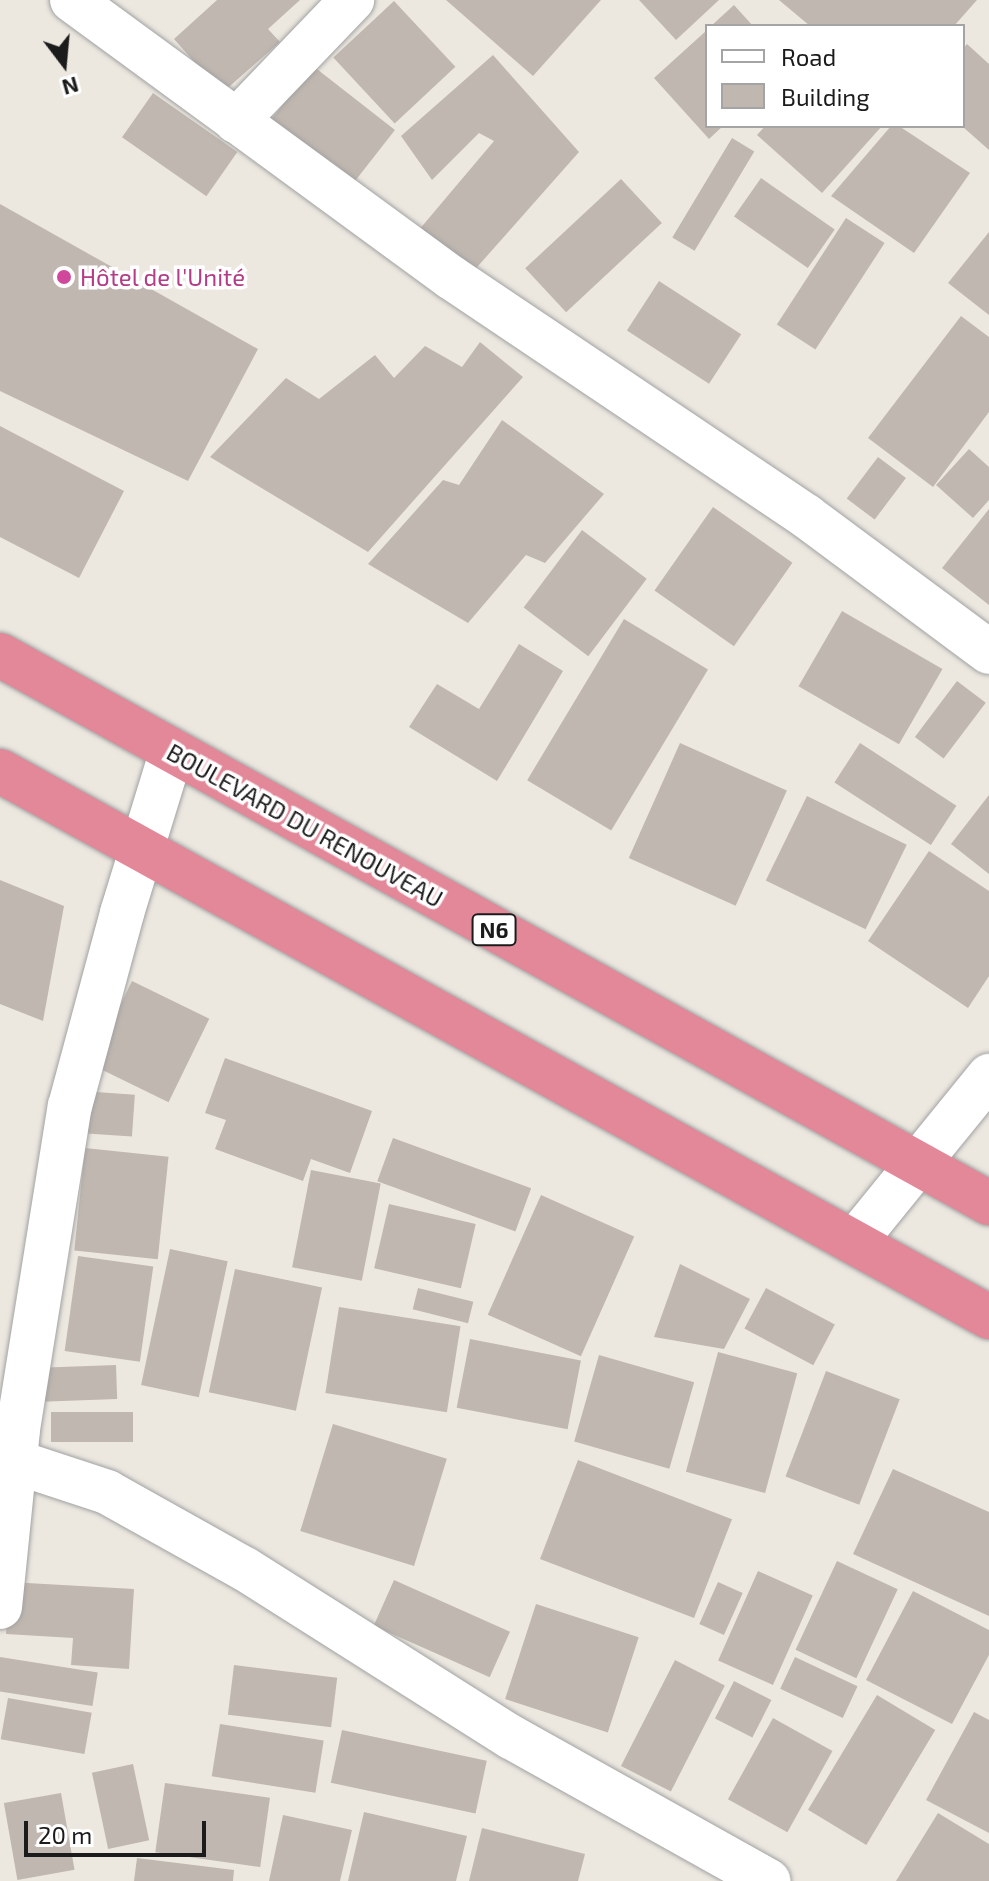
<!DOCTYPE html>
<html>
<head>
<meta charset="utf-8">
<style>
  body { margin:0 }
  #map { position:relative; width:989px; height:1881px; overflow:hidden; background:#ece8e0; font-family:"Exo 2",sans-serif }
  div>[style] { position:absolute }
  .building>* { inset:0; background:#c0b7b0; transform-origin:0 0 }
  .roads { filter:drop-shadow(0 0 2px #a2a2a2) drop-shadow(0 0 2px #a2a2a2) }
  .street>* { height:44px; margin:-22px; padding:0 22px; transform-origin:22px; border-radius:22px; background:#fff }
  .highway>* { height:44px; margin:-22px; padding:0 22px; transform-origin:22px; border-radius:22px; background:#e38899 }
  .dots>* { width:22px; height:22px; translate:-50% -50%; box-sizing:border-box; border:4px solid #fff; border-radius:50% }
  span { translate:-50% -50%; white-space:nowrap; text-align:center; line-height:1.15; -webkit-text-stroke:7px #fff; paint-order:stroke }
  .shield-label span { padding:2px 6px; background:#fff; border:2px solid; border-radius:6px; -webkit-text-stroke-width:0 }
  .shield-label { font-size:22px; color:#1b1b1b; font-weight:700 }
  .hotel-label { font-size:24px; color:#b23c85 }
  .left { translate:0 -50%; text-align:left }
  .street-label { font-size:24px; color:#1b1b1b }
  .legend { position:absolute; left:705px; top:24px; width:260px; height:104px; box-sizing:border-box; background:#fff; border:2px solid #a4a4a4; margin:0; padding:10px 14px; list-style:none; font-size:24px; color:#1b1b1b }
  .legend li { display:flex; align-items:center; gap:16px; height:40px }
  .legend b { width:40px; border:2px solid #a4a4a4 }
  .north { position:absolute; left:24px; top:24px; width:80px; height:80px; -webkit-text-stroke:6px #fff; paint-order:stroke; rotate:164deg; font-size:22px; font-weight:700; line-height:32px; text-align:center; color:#1b1b1b }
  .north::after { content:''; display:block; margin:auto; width:28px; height:36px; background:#1b1b1b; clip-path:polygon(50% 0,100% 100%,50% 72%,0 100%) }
  .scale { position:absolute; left:24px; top:1821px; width:182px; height:36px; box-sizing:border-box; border:4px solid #1b1b1b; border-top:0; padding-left:10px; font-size:24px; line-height:28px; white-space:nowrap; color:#1b1b1b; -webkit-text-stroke:6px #fff; paint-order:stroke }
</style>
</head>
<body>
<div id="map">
  <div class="building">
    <i style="clip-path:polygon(217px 0,300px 0,268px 29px,280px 42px,222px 93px,174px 39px)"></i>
    <i style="clip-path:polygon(446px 0,601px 0,533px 76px)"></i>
    <i style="clip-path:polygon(639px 0,719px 0,676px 40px)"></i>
    <i style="clip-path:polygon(779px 0,977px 0,954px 26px,810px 26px)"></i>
    <i style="left:394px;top:1px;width:90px;height:83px;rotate:47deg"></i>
    <i style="clip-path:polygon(734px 5px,753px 26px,711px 26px)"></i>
    <i style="clip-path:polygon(707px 30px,707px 126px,723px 126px,709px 139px,654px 78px)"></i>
    <i style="clip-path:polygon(967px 44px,989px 64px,989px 150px,963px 127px,963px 49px)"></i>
    <i style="clip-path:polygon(493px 55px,579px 152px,471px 274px,418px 231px,494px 141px,479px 133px,432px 180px,401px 136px)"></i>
    <i style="left:313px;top:66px;width:104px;height:68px;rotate:38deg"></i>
    <i style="left:153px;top:93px;width:103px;height:54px;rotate:35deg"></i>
    <i style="clip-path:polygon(765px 126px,882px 126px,822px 193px,757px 135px)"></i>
    <i style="clip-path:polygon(891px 126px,899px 126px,970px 173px,914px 253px,831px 196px)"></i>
    <i style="left:732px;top:138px;width:26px;height:116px;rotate:31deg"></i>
    <i style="left:761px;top:178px;width:90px;height:47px;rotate:35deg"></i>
    <i style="left:621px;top:179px;width:60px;height:131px;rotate:47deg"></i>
    <i style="clip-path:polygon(0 204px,258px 349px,188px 481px,0 391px)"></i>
    <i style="left:846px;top:218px;width:46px;height:127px;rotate:33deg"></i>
    <i style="clip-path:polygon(989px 232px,989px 315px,948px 283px)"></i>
    <i style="left:659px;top:281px;width:98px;height:59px;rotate:33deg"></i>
    <i style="clip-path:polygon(961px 316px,989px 337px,989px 412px,933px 487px,868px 438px)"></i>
    <i style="clip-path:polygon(480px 342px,523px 377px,368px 552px,210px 457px,286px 378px,319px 399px,375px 355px,394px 378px,425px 346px,462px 367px)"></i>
    <i style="clip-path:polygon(502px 420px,604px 494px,545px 563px,526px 555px,468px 623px,368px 564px,443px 480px,459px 485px)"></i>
    <i style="clip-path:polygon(0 426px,124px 491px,79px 578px,0 537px)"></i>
    <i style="clip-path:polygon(969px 449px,989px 467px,989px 500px,973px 518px,936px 485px)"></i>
    <i style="left:878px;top:457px;width:35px;height:52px;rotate:37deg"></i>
    <i style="left:713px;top:507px;width:97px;height:102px;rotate:35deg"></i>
    <i style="clip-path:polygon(989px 509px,989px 605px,942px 568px)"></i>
    <i style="left:582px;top:530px;width:81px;height:97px;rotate:37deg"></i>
    <i style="left:842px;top:611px;width:116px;height:87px;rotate:30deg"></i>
    <i style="left:624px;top:619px;width:98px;height:188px;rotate:31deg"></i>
    <i style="clip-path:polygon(519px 644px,563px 671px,497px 781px,409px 727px,437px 684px,479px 709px)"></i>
    <i style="left:957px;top:681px;width:36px;height:70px;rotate:37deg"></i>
    <i style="left:680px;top:743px;width:117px;height:126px;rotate:24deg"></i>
    <i style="left:860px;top:743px;width:115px;height:47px;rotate:33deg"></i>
    <i style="clip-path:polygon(989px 795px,989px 874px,951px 844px)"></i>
    <i style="left:807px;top:796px;width:111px;height:94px;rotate:26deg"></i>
    <i style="clip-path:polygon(929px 851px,989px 891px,989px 976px,968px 1008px,868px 941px)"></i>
    <i style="clip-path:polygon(0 880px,64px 906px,43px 1021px,0 1004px)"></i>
    <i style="left:132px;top:981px;width:86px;height:93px;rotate:26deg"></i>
    <i style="clip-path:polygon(225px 1058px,372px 1111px,350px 1173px,311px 1159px,303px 1181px,215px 1149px,226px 1120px,205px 1113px)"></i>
    <i style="left:82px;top:1091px;width:53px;height:42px;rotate:4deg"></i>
    <i style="left:393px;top:1138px;width:147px;height:46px;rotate:20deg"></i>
    <i style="left:85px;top:1148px;width:84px;height:103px;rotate:6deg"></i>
    <i style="left:311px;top:1170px;width:71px;height:99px;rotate:11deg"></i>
    <i style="left:541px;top:1195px;width:102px;height:131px;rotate:24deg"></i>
    <i style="left:389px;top:1204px;width:89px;height:66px;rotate:13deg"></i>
    <i style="left:170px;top:1249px;width:59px;height:139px;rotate:12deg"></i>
    <i style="left:78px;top:1256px;width:76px;height:96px;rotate:8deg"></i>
    <i style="clip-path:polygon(680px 1264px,750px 1299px,724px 1349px,654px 1337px)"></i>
    <i style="left:235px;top:1269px;width:89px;height:126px;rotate:12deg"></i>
    <i style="left:418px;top:1288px;width:57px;height:22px;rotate:14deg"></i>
    <i style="left:766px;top:1288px;width:78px;height:46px;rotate:28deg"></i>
    <i style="left:339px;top:1307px;width:123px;height:87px;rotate:9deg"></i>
    <i style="left:470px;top:1339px;width:113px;height:70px;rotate:11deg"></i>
    <i style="left:718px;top:1352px;width:82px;height:124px;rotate:15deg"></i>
    <i style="left:599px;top:1355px;width:99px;height:90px;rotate:16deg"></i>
    <i style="left:116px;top:1365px;width:34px;height:76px;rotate:88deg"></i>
    <i style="left:826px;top:1371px;width:79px;height:113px;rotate:21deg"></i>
    <i style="left:133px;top:1412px;width:30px;height:82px;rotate:90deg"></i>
    <i style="left:333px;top:1424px;width:119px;height:112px;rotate:17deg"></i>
    <i style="left:578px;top:1460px;width:165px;height:106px;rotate:21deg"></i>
    <i style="clip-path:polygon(893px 1469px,989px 1512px,989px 1616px,853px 1554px)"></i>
    <i style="left:837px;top:1561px;width:67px;height:98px;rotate:25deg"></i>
    <i style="left:758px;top:1571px;width:60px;height:98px;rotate:24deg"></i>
    <i style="left:394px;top:1580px;width:127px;height:50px;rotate:24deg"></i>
    <i style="clip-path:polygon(9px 1582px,134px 1589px,129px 1669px,71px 1665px,73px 1638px,6px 1634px)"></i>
    <i style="left:718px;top:1582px;width:27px;height:46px;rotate:24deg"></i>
    <i style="clip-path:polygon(913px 1591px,989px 1630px,989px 1655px,952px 1724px,866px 1680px)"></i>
    <i style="left:536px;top:1604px;width:108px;height:100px;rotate:18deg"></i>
    <i style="left:0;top:1657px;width:99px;height:34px;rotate:9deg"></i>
    <i style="left:795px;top:1657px;width:69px;height:35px;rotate:25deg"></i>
    <i style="left:675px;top:1660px;width:56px;height:119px;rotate:27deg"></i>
    <i style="left:234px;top:1665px;width:104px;height:50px;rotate:7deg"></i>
    <i style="left:734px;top:1681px;width:42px;height:42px;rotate:27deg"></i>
    <i style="left:877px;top:1695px;width:68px;height:134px;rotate:31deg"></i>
    <i style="left:8px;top:1698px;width:85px;height:42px;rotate:10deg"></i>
    <i style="clip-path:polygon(974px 1712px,989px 1720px,989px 1833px,926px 1800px)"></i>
    <i style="left:773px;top:1718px;width:68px;height:93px;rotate:29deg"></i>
    <i style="left:220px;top:1724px;width:105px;height:53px;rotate:9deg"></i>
    <i style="left:342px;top:1730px;width:148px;height:54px;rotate:12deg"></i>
    <i style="left:133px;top:1764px;width:78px;height:42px;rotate:78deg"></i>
    <i style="left:165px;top:1783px;width:106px;height:70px;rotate:8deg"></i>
    <i style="left:61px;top:1793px;width:78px;height:58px;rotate:80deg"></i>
    <i style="clip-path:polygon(364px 1812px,467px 1836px,456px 1881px,348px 1881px)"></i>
    <i style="clip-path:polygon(938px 1813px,989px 1844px,989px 1881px,896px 1881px)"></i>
    <i style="clip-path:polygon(283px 1815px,352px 1830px,340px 1881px,269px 1881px)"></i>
    <i style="clip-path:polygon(482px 1828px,585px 1854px,578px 1881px,469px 1881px)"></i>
    <i style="clip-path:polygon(137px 1858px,234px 1870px,233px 1881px,134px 1881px)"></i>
  </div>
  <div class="roads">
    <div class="street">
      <i style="left:72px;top:0;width:471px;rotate:36.2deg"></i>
      <i style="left:452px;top:278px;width:427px;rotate:33.9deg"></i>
      <i style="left:806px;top:516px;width:228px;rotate:36.6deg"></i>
      <i style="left:236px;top:121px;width:168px;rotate:-46.2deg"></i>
      <i style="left:855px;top:1241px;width:213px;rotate:-50.9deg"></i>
      <i style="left:16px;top:1462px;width:96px;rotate:18.2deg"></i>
      <i style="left:107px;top:1492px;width:158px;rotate:29.2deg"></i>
      <i style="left:245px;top:1569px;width:315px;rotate:32.3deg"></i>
      <i style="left:511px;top:1737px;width:295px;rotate:29.2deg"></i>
      <i style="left:0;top:1607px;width:179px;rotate:-84.2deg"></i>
      <i style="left:18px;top:1429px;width:327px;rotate:-80.9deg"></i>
      <i style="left:70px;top:1106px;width:200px;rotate:-74.9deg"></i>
      <i style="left:122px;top:913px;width:170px;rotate:-72.9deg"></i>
    </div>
    <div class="highway">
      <i style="left:0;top:655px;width:1131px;rotate:28.99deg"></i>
      <i style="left:0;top:771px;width:1130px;rotate:28.9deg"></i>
    </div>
  </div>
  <div class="dots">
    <i style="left:64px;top:277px;background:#d1479c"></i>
  </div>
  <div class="shield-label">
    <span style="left:494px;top:930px">N6</span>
  </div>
  <div class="hotel-label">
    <span class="left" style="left:80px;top:277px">Hôtel de l'Unité</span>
  </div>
  <div class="street-label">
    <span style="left:305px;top:825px;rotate:29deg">BOULEVARD DU RENOUVEAU</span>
  </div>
  <ul class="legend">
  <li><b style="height:10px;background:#fff"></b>Road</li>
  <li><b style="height:22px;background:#c0b7b0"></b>Building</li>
  </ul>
  <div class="north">N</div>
  <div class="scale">20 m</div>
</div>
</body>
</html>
